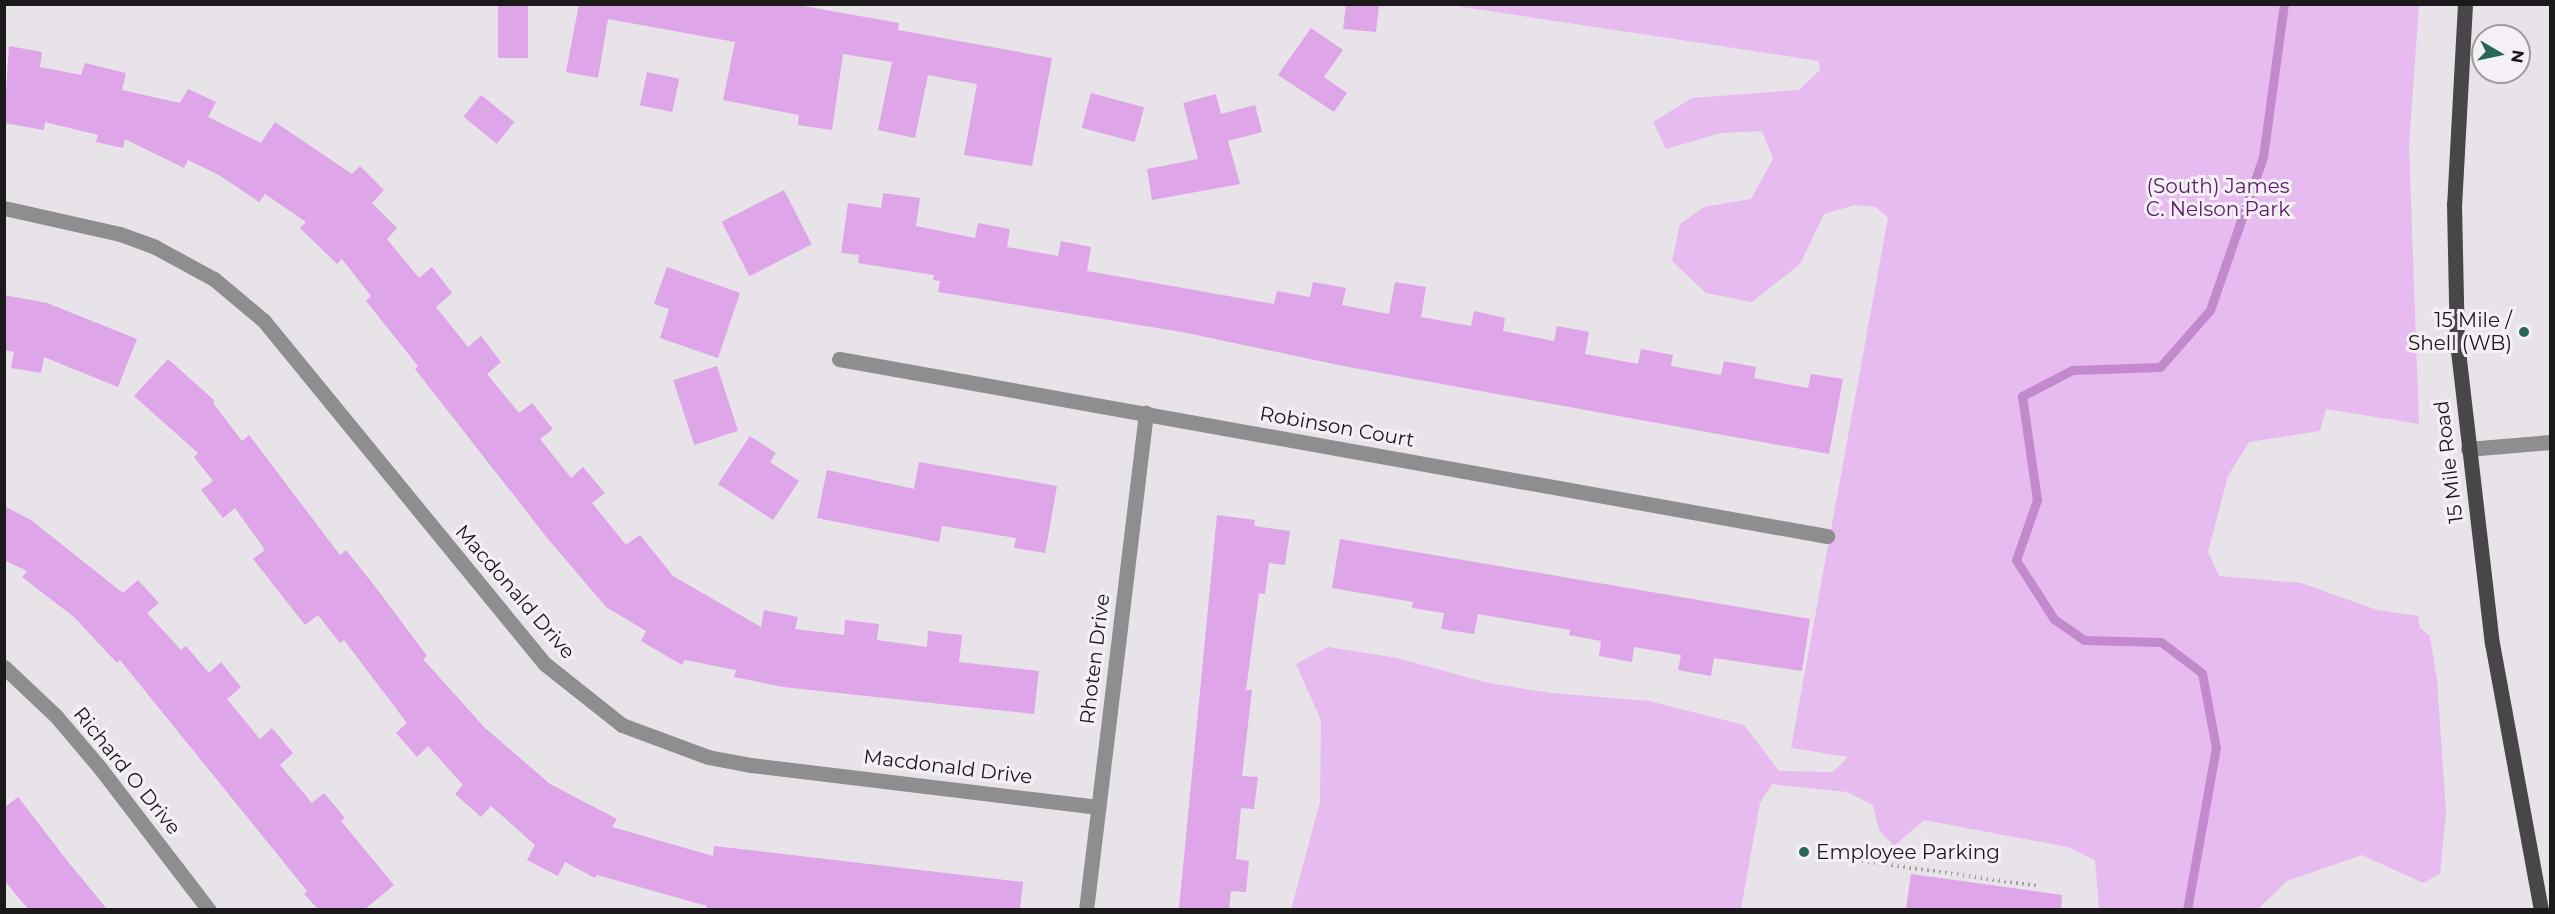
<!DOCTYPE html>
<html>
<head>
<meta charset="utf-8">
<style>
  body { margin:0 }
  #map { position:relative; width:2555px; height:914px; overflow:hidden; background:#e7e3e8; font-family:Montserrat,sans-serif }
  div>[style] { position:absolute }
  .green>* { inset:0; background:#e7baf0 }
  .stream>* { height:9px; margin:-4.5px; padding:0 4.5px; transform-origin:4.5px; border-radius:4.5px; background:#c28acd }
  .building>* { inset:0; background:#dea5e9; transform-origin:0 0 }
  .path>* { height:4px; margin-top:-2px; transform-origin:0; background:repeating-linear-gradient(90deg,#a3a0a4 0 1.5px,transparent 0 6px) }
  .minor>* { height:15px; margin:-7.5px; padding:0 7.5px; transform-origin:7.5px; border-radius:7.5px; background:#8e8d8f }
  .major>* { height:15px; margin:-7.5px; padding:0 7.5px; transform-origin:7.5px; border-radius:7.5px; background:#49464a }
  .dots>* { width:16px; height:16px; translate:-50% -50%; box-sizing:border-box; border:3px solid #f5f0f6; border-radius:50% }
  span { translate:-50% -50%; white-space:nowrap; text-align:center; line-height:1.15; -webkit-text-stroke:6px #f5f0f6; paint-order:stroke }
  .park-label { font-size:20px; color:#5d196a }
  .poi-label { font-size:20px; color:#1b191b }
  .right { translate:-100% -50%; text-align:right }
  .left { translate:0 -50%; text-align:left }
  .street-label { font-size:20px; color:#1b191b }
  .frame { position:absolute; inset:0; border:6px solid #1b191b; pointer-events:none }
  .north { position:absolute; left:2471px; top:24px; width:60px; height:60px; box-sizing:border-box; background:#f5f0f6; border:2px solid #9e9a9e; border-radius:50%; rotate:99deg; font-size:16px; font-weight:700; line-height:24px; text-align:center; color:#1b191b }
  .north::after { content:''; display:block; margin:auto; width:21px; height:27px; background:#286754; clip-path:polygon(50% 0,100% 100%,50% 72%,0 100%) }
</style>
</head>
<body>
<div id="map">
  <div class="green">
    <i style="clip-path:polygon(1450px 5px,2419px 5px,2409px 146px,2419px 424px,2326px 409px,2320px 431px,2249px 442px,2228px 476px,2208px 552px,2219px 576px,2301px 583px,2377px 610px,2418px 616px,2420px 628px,2430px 636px,2437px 680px,2446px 812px,2440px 874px,2423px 883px,2362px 855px,2287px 881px,2258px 909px,2099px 909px,2095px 860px,2068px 847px,1924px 820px,1894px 846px,1879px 830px,1873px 805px,1847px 792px,1772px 784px,1760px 803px,1741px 909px,1291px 910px,1320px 802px,1321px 720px,1296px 664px,1328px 647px,1397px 658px,1488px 683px,1552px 693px,1649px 701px,1744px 725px,1779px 771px,1833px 772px,1848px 757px,1791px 748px,1888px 218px,1876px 207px,1855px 205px,1824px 214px,1800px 264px,1752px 302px,1706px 293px,1672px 261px,1680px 224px,1704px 207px,1751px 199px,1773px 159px,1762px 131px,1721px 133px,1666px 149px,1653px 122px,1692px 98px,1799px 90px,1820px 70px,1819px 61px)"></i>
  </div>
  <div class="stream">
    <i style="left:2187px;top:910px;width:165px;rotate:-79.9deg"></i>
    <i style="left:2216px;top:748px;width:76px;rotate:-100.6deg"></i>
    <i style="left:2202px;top:673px;width:51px;rotate:-142.9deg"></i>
    <i style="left:2161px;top:642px;width:77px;rotate:-178.5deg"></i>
    <i style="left:2084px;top:640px;width:37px;rotate:-145deg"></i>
    <i style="left:2054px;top:619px;width:70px;rotate:-122.8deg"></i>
    <i style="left:2016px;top:560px;width:64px;rotate:-70.7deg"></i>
    <i style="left:2037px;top:500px;width:105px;rotate:-98.2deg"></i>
    <i style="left:2022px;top:396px;width:56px;rotate:-27.5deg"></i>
    <i style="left:2072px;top:370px;width:88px;rotate:-2deg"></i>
    <i style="left:2160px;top:367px;width:76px;rotate:-48.7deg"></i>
    <i style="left:2210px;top:310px;width:162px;rotate:-70.9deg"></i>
    <i style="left:2263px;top:157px;width:154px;rotate:-82.2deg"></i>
  </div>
  <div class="building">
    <i style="left:498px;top:4px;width:30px;height:54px"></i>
    <i style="clip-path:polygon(579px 4px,792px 4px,899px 23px,898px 30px,1052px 58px,1032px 166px,964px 155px,977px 84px,928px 75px,915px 138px,878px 130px,892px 62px,843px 54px,832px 130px,798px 125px,799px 115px,723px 100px,735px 42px,608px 19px,598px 78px,566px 72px)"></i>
    <i style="clip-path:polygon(1346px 4px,1379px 4px,1376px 32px,1343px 29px)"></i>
    <i style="clip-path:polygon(1311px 28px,1343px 50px,1324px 77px,1347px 93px,1334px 112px,1278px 75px)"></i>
    <i style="clip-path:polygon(9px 46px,42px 52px,40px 67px,81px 75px,85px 63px,126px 73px,122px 90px,180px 103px,188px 89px,216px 102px,208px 117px,261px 143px,275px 122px,352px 174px,360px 166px,384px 190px,372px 203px,397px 228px,387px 239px,419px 278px,432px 267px,452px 293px,436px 307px,468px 347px,481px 336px,501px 362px,487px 374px,519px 413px,532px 403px,553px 429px,540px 439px,571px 478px,583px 467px,605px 493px,592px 503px,626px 545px,640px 535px,673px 576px,761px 627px,764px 610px,798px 617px,795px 629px,844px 635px,845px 620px,879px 624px,877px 640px,927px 647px,928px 631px,962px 635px,959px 662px,1039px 671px,1034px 714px,783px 687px,734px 677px,736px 670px,685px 660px,682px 665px,641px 641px,646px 631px,606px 607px,548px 539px,415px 369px,418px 366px,366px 301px,371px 296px,342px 259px,337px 264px,300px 228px,306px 222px,265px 194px,259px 202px,219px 175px,188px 160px,184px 168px,125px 139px,123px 148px,96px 142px,98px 135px,45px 122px,44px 130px,4px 123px)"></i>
    <i style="left:647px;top:72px;width:33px;height:34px;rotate:12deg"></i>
    <i style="left:1091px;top:93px;width:55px;height:36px;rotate:15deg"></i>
    <i style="clip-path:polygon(1216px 94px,1221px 114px,1255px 105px,1262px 132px,1228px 141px,1240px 184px,1152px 200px,1147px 169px,1198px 159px,1183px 103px)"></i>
    <i style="left:481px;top:95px;width:43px;height:28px;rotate:39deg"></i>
    <i style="left:784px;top:190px;width:61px;height:70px;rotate:63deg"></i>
    <i style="clip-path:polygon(883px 193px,920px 198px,916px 226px,975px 238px,978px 223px,1010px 229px,1007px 247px,1058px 256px,1061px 241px,1091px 247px,1087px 271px,1274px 304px,1277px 291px,1310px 297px,1313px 282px,1346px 288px,1342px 305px,1389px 314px,1395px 282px,1426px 287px,1421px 317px,1471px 326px,1474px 311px,1505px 318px,1503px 331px,1554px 341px,1557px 326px,1589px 332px,1585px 354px,1638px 364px,1641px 349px,1673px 355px,1671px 366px,1721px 375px,1724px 361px,1756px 367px,1754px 378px,1808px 388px,1811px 374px,1843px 379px,1829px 454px,1348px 367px,1182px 332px,938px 292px,940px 281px,933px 280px,934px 275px,858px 263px,859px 255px,841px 253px,848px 203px,881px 208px)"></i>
    <i style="clip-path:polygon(667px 267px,740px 293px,718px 358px,660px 338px,669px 309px,654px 304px)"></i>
    <i style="clip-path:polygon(4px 295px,47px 303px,137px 339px,118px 387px,44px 357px,41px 373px,11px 368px,14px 352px,4px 350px)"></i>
    <i style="clip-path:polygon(168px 359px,215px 401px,213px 403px,242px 441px,249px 435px,340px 555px,346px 550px,377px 589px,427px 656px,423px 659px,484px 727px,550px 784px,617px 819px,612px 827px,713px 856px,714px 846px,1023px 882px,1020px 909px,706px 909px,707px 906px,597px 875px,595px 878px,565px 862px,558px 876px,527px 860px,535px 845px,491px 806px,481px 817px,455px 794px,463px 785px,428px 746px,417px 757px,396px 733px,407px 723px,344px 640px,340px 643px,318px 615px,305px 625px,253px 559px,265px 550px,235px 508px,223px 518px,201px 490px,213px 481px,194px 457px,198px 453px,134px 396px)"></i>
    <i style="left:717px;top:366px;width:68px;height:46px;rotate:72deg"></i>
    <i style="clip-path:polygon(750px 436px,776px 453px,770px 462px,799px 481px,773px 520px,718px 484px)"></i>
    <i style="clip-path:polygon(919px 462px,1057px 486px,1045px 553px,1014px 548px,1016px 538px,942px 526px,939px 542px,817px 518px,827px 470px,914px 489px)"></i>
    <i style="clip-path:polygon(4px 506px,31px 520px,123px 593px,138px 580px,159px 603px,147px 613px,181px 650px,186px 646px,209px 673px,221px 662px,241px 687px,227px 699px,260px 739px,272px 728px,293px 753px,280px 765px,312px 803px,324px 793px,345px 818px,341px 821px,394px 885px,365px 909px,318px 909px,304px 894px,307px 891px,120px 660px,117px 663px,74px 617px,22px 577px,27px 571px,4px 560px)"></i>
    <i style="clip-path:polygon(1217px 515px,1255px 520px,1254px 526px,1290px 531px,1285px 565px,1269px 563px,1265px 594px,1259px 593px,1246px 690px,1252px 690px,1242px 776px,1258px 777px,1254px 809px,1241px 808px,1236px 859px,1249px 861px,1246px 892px,1231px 891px,1229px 909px,1179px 909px)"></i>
    <i style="clip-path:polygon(1340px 539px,1810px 619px,1802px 671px,1714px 658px,1711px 676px,1678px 670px,1681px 655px,1634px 647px,1632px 662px,1599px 656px,1601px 641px,1569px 635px,1570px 630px,1478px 614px,1474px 634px,1441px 629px,1444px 613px,1412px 608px,1413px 602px,1332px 588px)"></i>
    <i style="clip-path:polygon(18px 797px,69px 863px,107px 909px,28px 909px,4px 880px,4px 808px)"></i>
    <i style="clip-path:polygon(1911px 874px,2062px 895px,2061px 909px,1906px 909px)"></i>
  </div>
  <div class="path">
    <i style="left:1850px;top:859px;width:189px;rotate:8.2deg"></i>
  </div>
  <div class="minor">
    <i style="left:4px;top:208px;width:119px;rotate:12.6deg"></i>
    <i style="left:120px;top:234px;width:37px;rotate:20deg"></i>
    <i style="left:155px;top:247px;width:67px;rotate:28.5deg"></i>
    <i style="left:214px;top:279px;width:65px;rotate:40deg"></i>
    <i style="left:264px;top:321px;width:443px;rotate:50.7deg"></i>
    <i style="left:545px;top:664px;width:98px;rotate:38.4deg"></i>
    <i style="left:622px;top:725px;width:92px;rotate:20.4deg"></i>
    <i style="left:708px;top:757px;width:44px;rotate:10.5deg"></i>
    <i style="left:751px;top:765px;width:350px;rotate:6.9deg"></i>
    <i style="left:839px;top:359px;width:1004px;rotate:10.16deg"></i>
    <i style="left:2468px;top:449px;width:82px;rotate:-4.9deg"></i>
    <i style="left:4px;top:667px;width:71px;rotate:43.3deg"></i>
    <i style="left:56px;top:716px;width:68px;rotate:49.8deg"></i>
    <i style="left:100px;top:768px;width:179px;rotate:52.5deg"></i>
    <i style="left:1086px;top:910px;width:501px;rotate:-83.12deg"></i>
  </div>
  <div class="major">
    <i style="left:2465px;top:4px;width:200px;rotate:93.1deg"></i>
    <i style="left:2454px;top:204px;width:138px;rotate:88.8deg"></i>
    <i style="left:2457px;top:342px;width:303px;rotate:83.4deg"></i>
    <i style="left:2492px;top:643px;width:271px;rotate:79.6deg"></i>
  </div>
  <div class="dots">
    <i style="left:2524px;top:332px;background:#286754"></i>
    <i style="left:1804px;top:852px;background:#286754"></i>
  </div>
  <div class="park-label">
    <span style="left:2218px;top:198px">(South) James<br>C. Nelson Park</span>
  </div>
  <div class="poi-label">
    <span class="right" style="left:2512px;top:332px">15 Mile /<br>Shell (WB)</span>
    <span class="left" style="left:1816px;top:852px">Employee Parking</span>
  </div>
  <div class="street-label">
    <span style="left:1337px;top:427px;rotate:10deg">Robinson Court</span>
    <span style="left:2449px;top:462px;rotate:-97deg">15 Mile Road</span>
    <span style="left:515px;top:592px;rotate:49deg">Macdonald Drive</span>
    <span style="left:1095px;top:659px;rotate:-83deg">Rhoten Drive</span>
    <span style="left:948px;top:767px;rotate:7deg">Macdonald Drive</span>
    <span style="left:127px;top:771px;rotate:51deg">Richard O Drive</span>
  </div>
  <div class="frame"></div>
  <div class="north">N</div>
</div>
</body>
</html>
